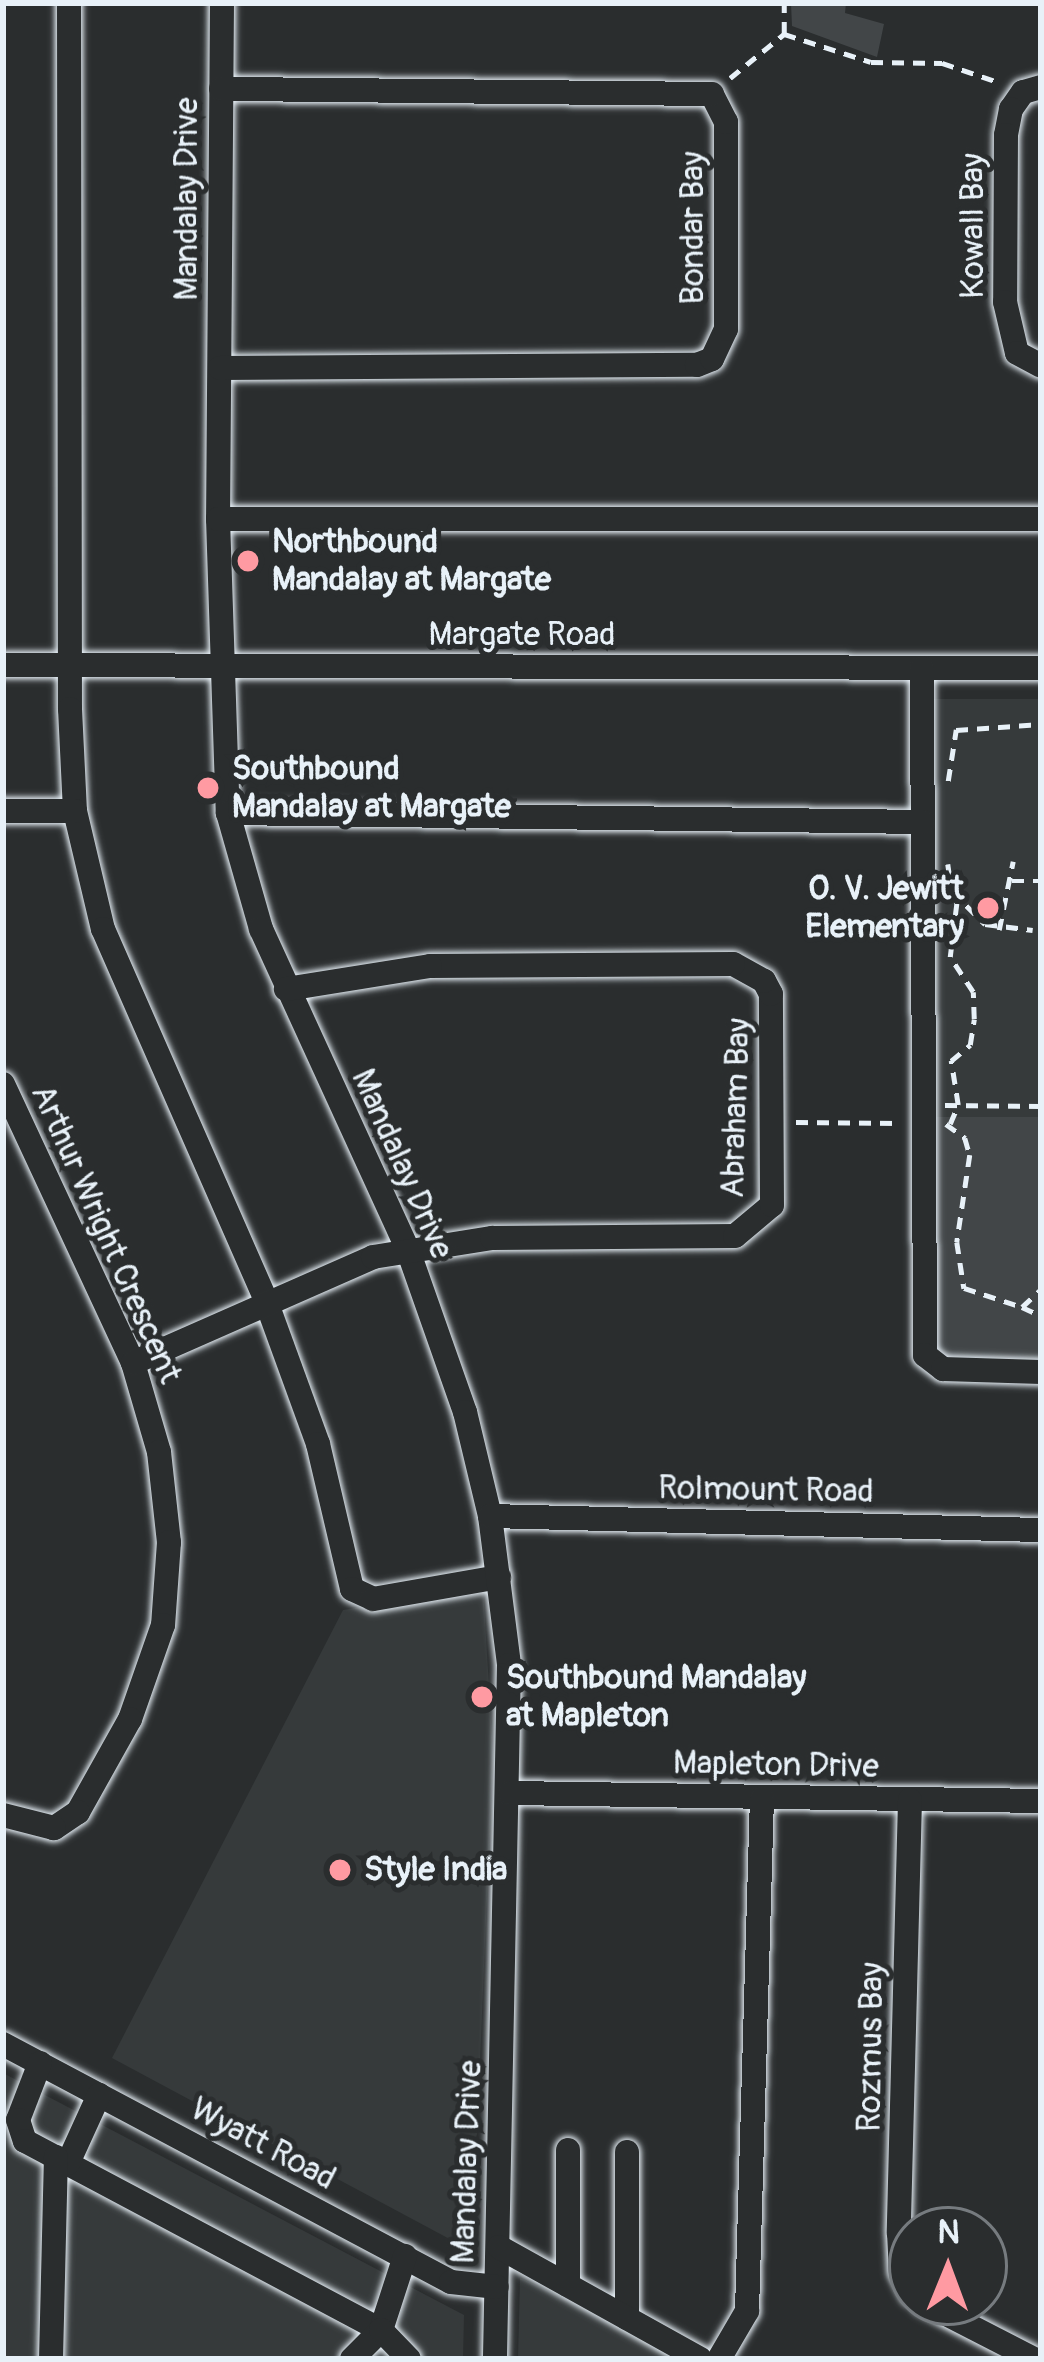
<!DOCTYPE html>
<html>
<head>
<meta charset="utf-8">
<style>
  body { margin:0 }
  #map { position:relative; width:1044px; height:2362px; overflow:hidden; background:#2a2d2e; font-family:Pangolin,sans-serif }
  div>[style] { position:absolute }
  .built>* { inset:0; background:#363a3b; transform-origin:0 0 }
  .green>* { inset:0; background:#424648 }
  .path>* { height:4.5px; margin-top:-2.25px; transform-origin:0; background:repeating-linear-gradient(90deg,#e8f1f8 0 12px,transparent 0 21px) }
  .roads { filter:drop-shadow(0 0 3px #e8f1f8) drop-shadow(0 0 3px #e8f1f8) }
  .minor>* { height:24px; margin:-12px; padding:0 12px; transform-origin:12px; border-radius:12px; background:#2a2d2e }
  .dots>* { width:33px; height:33px; translate:-50% -50%; box-sizing:border-box; border:6px solid #2a2d2e; border-radius:50% }
  span { translate:-50% -50%; white-space:nowrap; text-align:center; line-height:1.15; -webkit-text-stroke:10px #2a2d2e; paint-order:stroke }
  .street-label { font-size:33px; color:#e8f1f8 }
  .poi-label { font-size:33px; color:#e8f1f8; font-weight:700 }
  .left { translate:0 -50%; text-align:left }
  .right { translate:-100% -50%; text-align:right }
  .frame { position:absolute; inset:0; border:6px solid #e8f1f8; pointer-events:none }
  .north { position:absolute; left:888px; top:2206px; width:120px; height:120px; box-sizing:border-box; background:#2a2d2e; border:3px solid #767b7f; border-radius:50%; rotate:1deg; font-size:33px; font-weight:700; line-height:48px; text-align:center; color:#e8f1f8 }
  .north::after { content:''; display:block; margin:auto; width:42px; height:54px; background:#ff9aa2; clip-path:polygon(50% 0,100% 100%,50% 72%,0 100%) }
</style>
</head>
<body>
<div id="map">
  <div class="built">
    <i style="left:934px;top:699px;width:107px;height:418px"></i>
    <i style="clip-path:polygon(483px 1587px,493px 1754px,472px 2251px,112px 2058px,343px 1610px)"></i>
    <i style="clip-path:polygon(3px 2073px,464px 2315px,463px 2359px,3px 2359px)"></i>
    <i style="clip-path:polygon(520px 2278px,697px 2359px,518px 2359px)"></i>
  </div>
  <div class="green">
    <i style="clip-path:polygon(791px 3px,846px 3px,845px 13px,884px 24px,877px 57px,792px 26px)"></i>
    <i style="clip-path:polygon(934px 1117px,1041px 1117px,1041px 1361px,949px 1360px,935px 1345px)"></i>
  </div>
  <div class="path">
    <i style="left:784px;top:34px;width:91px;rotate:17.8deg"></i>
    <i style="left:871px;top:62px;width:71px;rotate:0.8deg"></i>
    <i style="left:942px;top:63px;width:62px;rotate:18.7deg"></i>
    <i style="left:730px;top:78px;width:70px;rotate:-39.2deg"></i>
    <i style="left:784px;top:34px;width:31px;rotate:-90deg"></i>
    <i style="left:948px;top:781px;width:52px;rotate:-81.1deg"></i>
    <i style="left:956px;top:730px;width:85px;rotate:-4deg"></i>
    <i style="left:948px;top:864px;width:27px;rotate:82deg"></i>
    <i style="left:952px;top:891px;width:47px;rotate:45deg"></i>
    <i style="left:985px;top:924px;width:48px;rotate:7.1deg"></i>
    <i style="left:1012px;top:881px;width:29px"></i>
    <i style="left:999px;top:930px;width:70px;rotate:-78.5deg"></i>
    <i style="left:945px;top:1105px;width:96px;rotate:0.6deg"></i>
    <i style="left:796px;top:1122px;width:103px;rotate:0.6deg"></i>
    <i style="left:946px;top:1124px;width:24px;rotate:36deg"></i>
    <i style="left:965px;top:1138px;width:18px;rotate:74deg"></i>
    <i style="left:970px;top:1155px;width:88px;rotate:98.5deg"></i>
    <i style="left:957px;top:1242px;width:47px;rotate:81.3deg"></i>
    <i style="left:964px;top:1288px;width:61px;rotate:18.1deg"></i>
    <i style="left:1022px;top:1307px;width:26px;rotate:-43deg"></i>
    <i style="left:950px;top:1124px;width:21px;rotate:-67deg"></i>
    <i style="left:958px;top:1105px;width:45px;rotate:-99deg"></i>
    <i style="left:951px;top:1061px;width:25px;rotate:-40deg"></i>
    <i style="left:970px;top:1045px;width:26px;rotate:-81deg"></i>
    <i style="left:974px;top:1019px;width:27px;rotate:-92deg"></i>
    <i style="left:973px;top:992px;width:42px;rotate:-123.3deg"></i>
    <i style="left:950px;top:957px;width:57px;rotate:-83deg"></i>
    <i style="left:1022px;top:1307px;width:21px;rotate:25deg"></i>
  </div>
  <div class="roads">
    <div class="minor">
      <i style="left:69px;top:3px;width:706px;rotate:89.92deg"></i>
      <i style="left:70px;top:709px;width:102px;rotate:87.2deg"></i>
      <i style="left:75px;top:811px;width:121px;rotate:76.7deg"></i>
      <i style="left:103px;top:929px;width:406px;rotate:66.3deg"></i>
      <i style="left:266px;top:1301px;width:152px;rotate:70deg"></i>
      <i style="left:318px;top:1444px;width:149px;rotate:76.8deg"></i>
      <i style="left:352px;top:1589px;width:23px;rotate:25deg"></i>
      <i style="left:373px;top:1599px;width:128px;rotate:-9.9deg"></i>
      <i style="left:222px;top:3px;width:516px;rotate:90.44deg"></i>
      <i style="left:218px;top:519px;width:294px;rotate:88.1deg"></i>
      <i style="left:228px;top:813px;width:121px;rotate:74.1deg"></i>
      <i style="left:261px;top:929px;width:356px;rotate:65.4deg"></i>
      <i style="left:409px;top:1253px;width:169px;rotate:70.6deg"></i>
      <i style="left:465px;top:1412px;width:107px;rotate:76.5deg"></i>
      <i style="left:490px;top:1516px;width:150px;rotate:82.7deg"></i>
      <i style="left:509px;top:1665px;width:694px;rotate:91.16deg"></i>
      <i style="left:1041px;top:87px;width:19px;rotate:164deg"></i>
      <i style="left:1023px;top:92px;width:21px;rotate:125deg"></i>
      <i style="left:1011px;top:109px;width:26px;rotate:101deg"></i>
      <i style="left:1006px;top:135px;width:167px;rotate:90.3deg"></i>
      <i style="left:1005px;top:302px;width:52px;rotate:76.8deg"></i>
      <i style="left:1017px;top:353px;width:27px;rotate:28deg"></i>
      <i style="left:220px;top:368px;width:477px;rotate:-0.4deg"></i>
      <i style="left:697px;top:365px;width:16px;rotate:-22deg"></i>
      <i style="left:712px;top:359px;width:33px;rotate:-65deg"></i>
      <i style="left:726px;top:329px;width:207px;rotate:-90deg"></i>
      <i style="left:726px;top:122px;width:31px;rotate:-117deg"></i>
      <i style="left:712px;top:94px;width:491px;rotate:-179.4deg"></i>
      <i style="left:218px;top:519px;width:823px"></i>
      <i style="left:3px;top:665px;width:1038px;rotate:0.17deg"></i>
      <i style="left:922px;top:668px;width:687px;rotate:89.75deg"></i>
      <i style="left:925px;top:1355px;width:23px;rotate:38deg"></i>
      <i style="left:943px;top:1369px;width:98px;rotate:1.8deg"></i>
      <i style="left:3px;top:811px;width:72px"></i>
      <i style="left:228px;top:813px;width:695px;rotate:0.74deg"></i>
      <i style="left:3px;top:1084px;width:308px;rotate:65deg"></i>
      <i style="left:133px;top:1363px;width:93px;rotate:73.7deg"></i>
      <i style="left:159px;top:1452px;width:91px;rotate:83.7deg"></i>
      <i style="left:169px;top:1542px;width:83px;rotate:94.1deg"></i>
      <i style="left:163px;top:1625px;width:100px;rotate:109.3deg"></i>
      <i style="left:130px;top:1719px;width:107px;rotate:119.2deg"></i>
      <i style="left:78px;top:1812px;width:29px;rotate:146deg"></i>
      <i style="left:54px;top:1828px;width:53px;rotate:-165.7deg"></i>
      <i style="left:133px;top:1363px;width:262px;rotate:-23.8deg"></i>
      <i style="left:373px;top:1257px;width:121px;rotate:-9.1deg"></i>
      <i style="left:492px;top:1238px;width:243px;rotate:-0.5deg"></i>
      <i style="left:735px;top:1236px;width:48px;rotate:-40deg"></i>
      <i style="left:772px;top:1205px;width:211px;rotate:-90.3deg"></i>
      <i style="left:771px;top:994px;width:15px;rotate:-118deg"></i>
      <i style="left:764px;top:981px;width:35px;rotate:-151deg"></i>
      <i style="left:733px;top:964px;width:303px;rotate:179.6deg"></i>
      <i style="left:430px;top:966px;width:146px;rotate:170.9deg"></i>
      <i style="left:490px;top:1516px;width:551px;rotate:1.46deg"></i>
      <i style="left:510px;top:1793px;width:531px;rotate:0.86deg"></i>
      <i style="left:910px;top:1800px;width:433px;rotate:91.5deg"></i>
      <i style="left:899px;top:2233px;width:38px;rotate:87deg"></i>
      <i style="left:901px;top:2271px;width:25px;rotate:63deg"></i>
      <i style="left:3px;top:2044px;width:507px;rotate:27.98deg"></i>
      <i style="left:451px;top:2282px;width:46px;rotate:6.2deg"></i>
      <i style="left:40px;top:2063px;width:61px;rotate:111.1deg"></i>
      <i style="left:18px;top:2120px;width:22px;rotate:72deg"></i>
      <i style="left:25px;top:2141px;width:403px;rotate:28deg"></i>
      <i style="left:381px;top:2330px;width:78px;rotate:-72deg"></i>
      <i style="left:627px;top:2152px;width:166px;rotate:90deg"></i>
      <i style="left:68px;top:2163px;width:75px;rotate:-65.5deg"></i>
      <i style="left:499px;top:2247px;width:230px;rotate:29.1deg"></i>
      <i style="left:568px;top:2285px;width:135px;rotate:-90deg"></i>
      <i style="left:923px;top:2302px;width:125px;rotate:27.2deg"></i>
      <i style="left:51px;top:2359px;width:202px;rotate:-88.6deg"></i>
      <i style="left:352px;top:2359px;width:41px;rotate:-45deg"></i>
      <i style="left:381px;top:2330px;width:40px;rotate:46deg"></i>
      <i style="left:719px;top:2359px;width:56px;rotate:-59.7deg"></i>
      <i style="left:747px;top:2311px;width:513px;rotate:-88.33deg"></i>
    </div>
  </div>
  <div class="dots">
    <i style="left:248px;top:561px;background:#ff9aa2"></i>
    <i style="left:208px;top:788px;background:#ff9aa2"></i>
    <i style="left:988px;top:908px;background:#ff9aa2"></i>
    <i style="left:482px;top:1697px;background:#ff9aa2"></i>
    <i style="left:340px;top:1870px;background:#ff9aa2"></i>
  </div>
  <div class="street-label">
    <span style="left:187px;top:199px;rotate:-90deg">Mandalay Drive</span>
    <span style="left:973px;top:226px;rotate:-90deg">Kowall Bay</span>
    <span style="left:693px;top:228px;rotate:-90deg">Bondar Bay</span>
    <span style="left:522px;top:635px">Margate Road</span>
    <span style="left:736px;top:1108px;rotate:-88deg">Abraham Bay</span>
    <span style="left:402px;top:1164px;rotate:66deg">Mandalay Drive</span>
    <span style="left:106px;top:1234px;rotate:66deg">Arthur Wright Crescent</span>
    <span style="left:766px;top:1490px;rotate:1deg">Rolmount Road</span>
    <span style="left:776px;top:1765px;rotate:1deg">Mapleton Drive</span>
    <span style="left:871px;top:2047px;rotate:-89deg">Rozmus Bay</span>
    <span style="left:263px;top:2144px;rotate:28deg">Wyatt Road</span>
    <span style="left:467px;top:2162px;rotate:-88deg">Mandalay Drive</span>
  </div>
  <div class="poi-label">
    <span class="left" style="left:272px;top:561px">Northbound<br>Mandalay at Margate</span>
    <span class="left" style="left:232px;top:788px">Southbound<br>Mandalay at Margate</span>
    <span class="right" style="left:964px;top:908px">O. V. Jewitt<br>Elementary</span>
    <span class="left" style="left:506px;top:1697px">Southbound Mandalay<br>at Mapleton</span>
    <span class="left" style="left:364px;top:1870px">Style India</span>
  </div>
  <div class="frame"></div>
  <div class="north">N</div>
</div>
</body>
</html>
